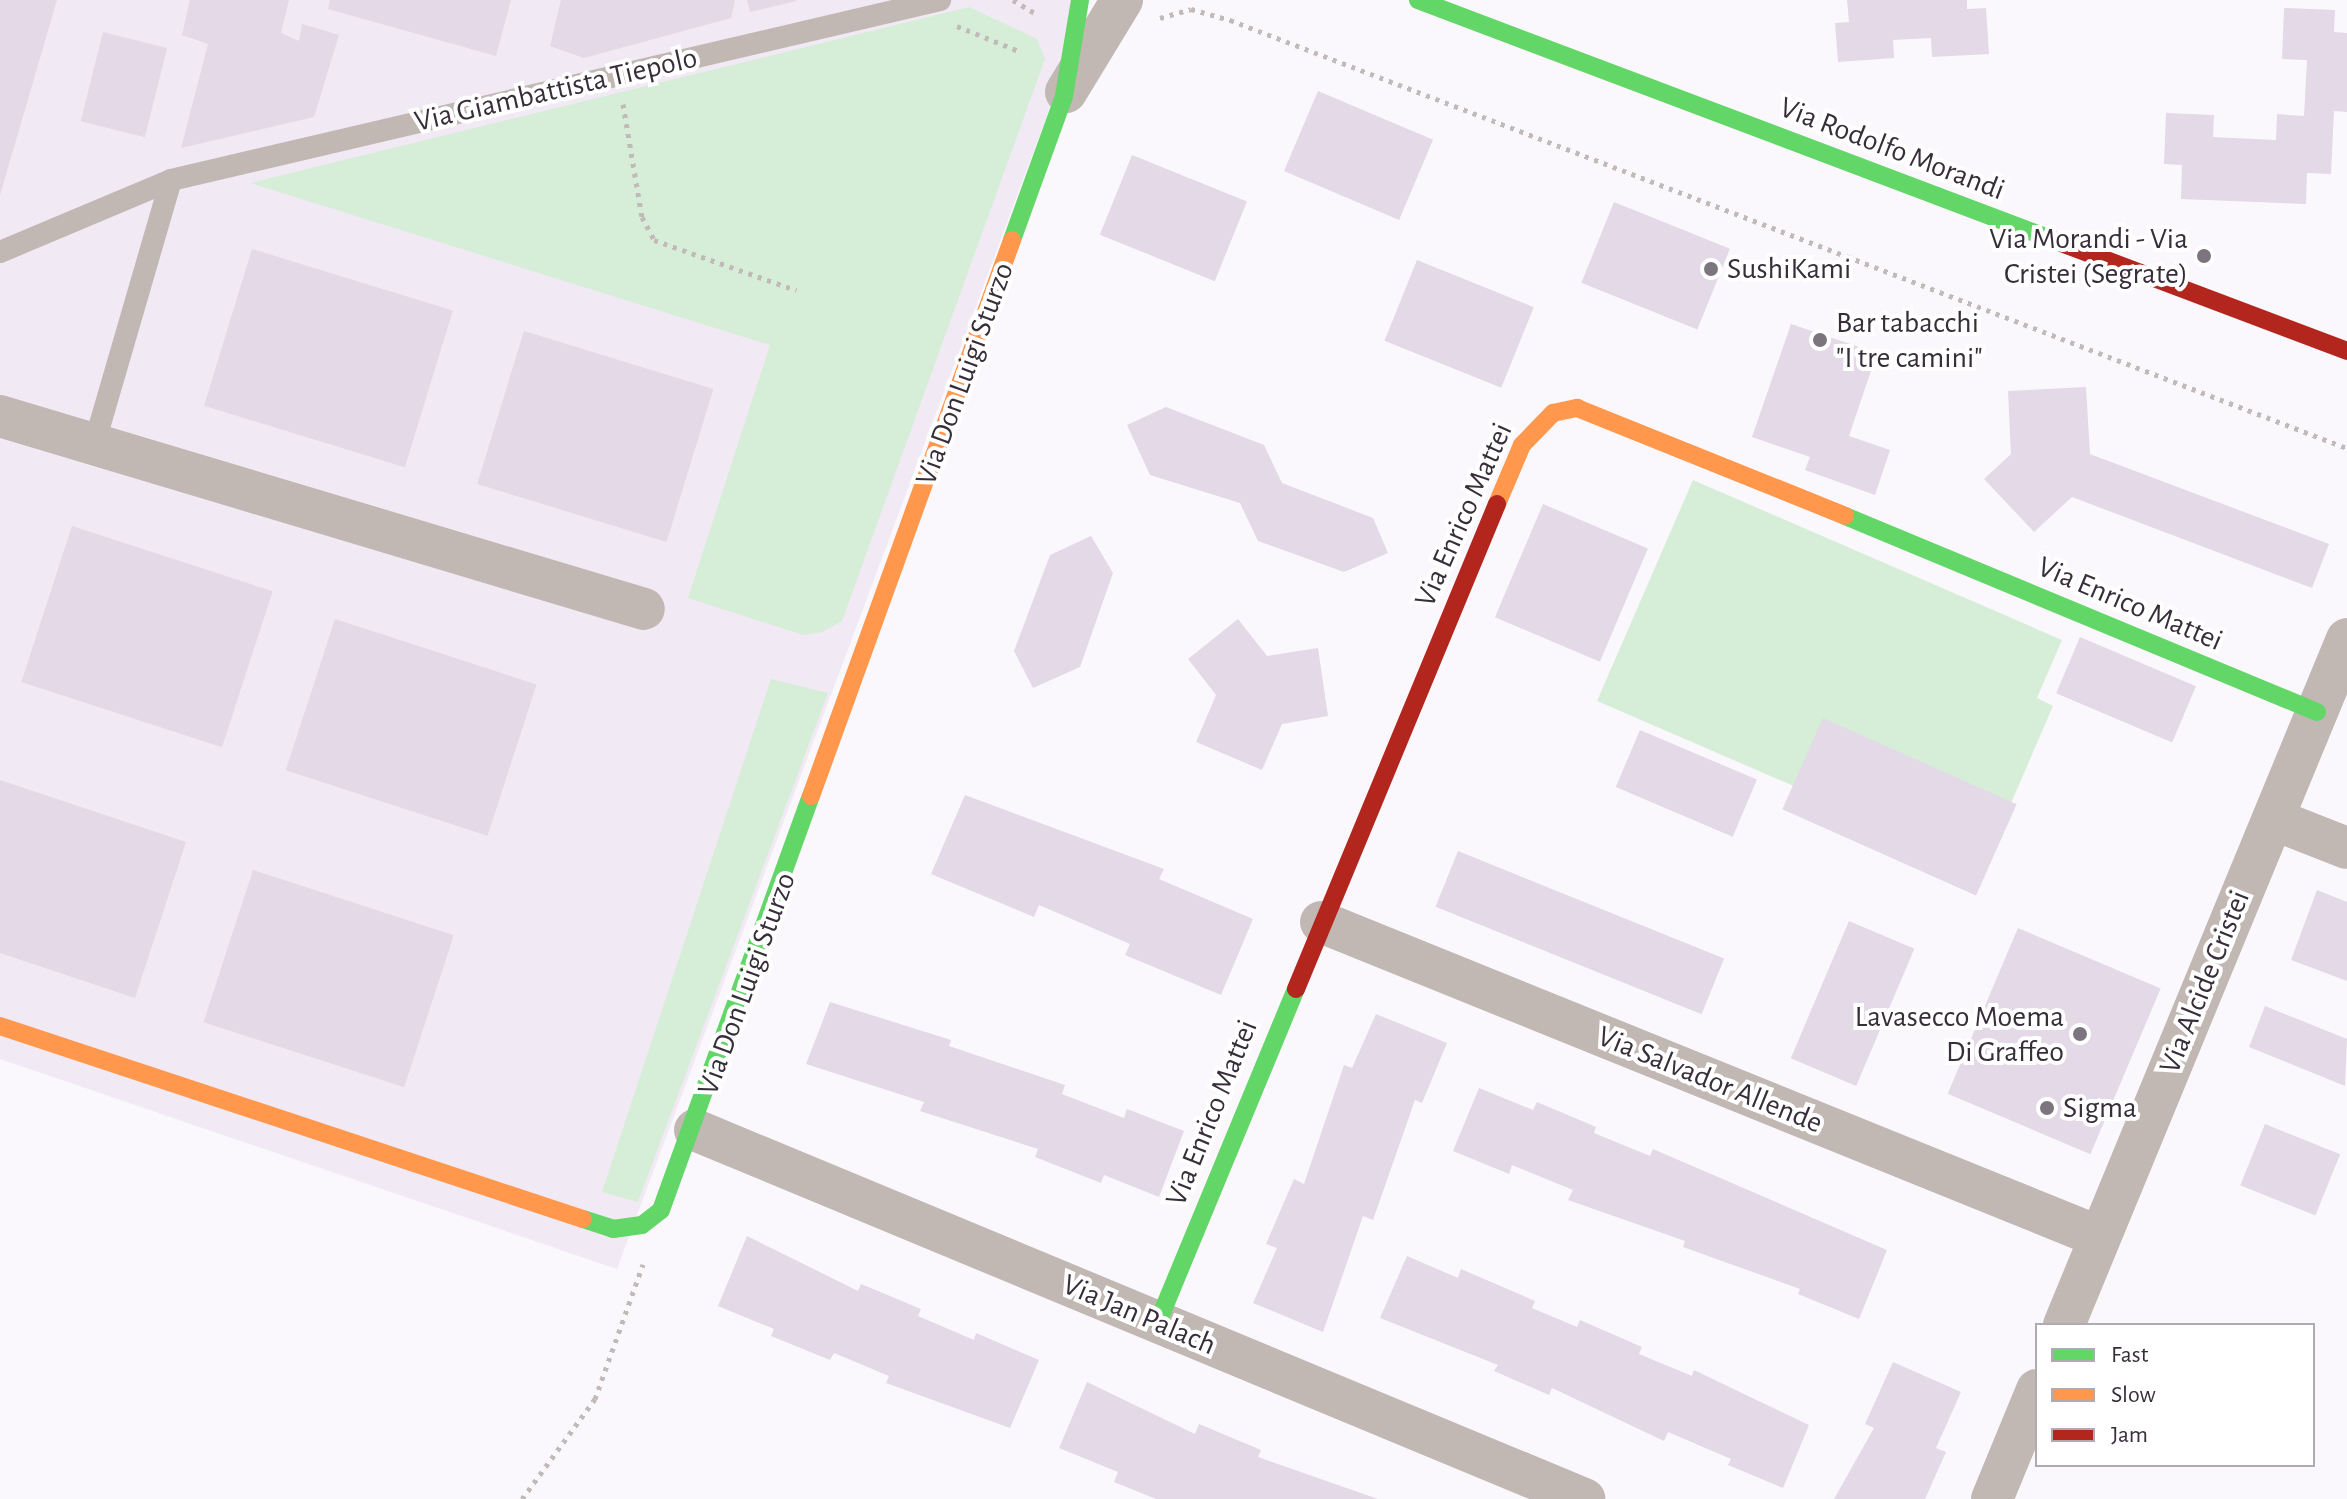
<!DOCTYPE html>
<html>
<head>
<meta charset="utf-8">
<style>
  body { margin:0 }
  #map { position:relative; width:2347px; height:1499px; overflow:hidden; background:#fbf8fd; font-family:"Alegreya Sans",sans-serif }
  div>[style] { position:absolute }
  .built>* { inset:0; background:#f1e9f4 }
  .green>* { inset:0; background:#d6eed8 }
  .building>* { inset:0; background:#e3d9e7; transform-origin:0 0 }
  .path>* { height:5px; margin-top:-2.5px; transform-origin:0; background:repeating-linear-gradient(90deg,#c1bab9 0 4px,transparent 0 10px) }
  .lane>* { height:22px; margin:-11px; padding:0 11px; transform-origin:11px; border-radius:11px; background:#c1b7b3 }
  .street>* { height:42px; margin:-21px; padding:0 21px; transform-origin:21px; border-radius:21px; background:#c1b7b3 }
  .fast>* { height:18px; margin:-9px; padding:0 9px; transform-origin:9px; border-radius:9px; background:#63d668 }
  .slow>* { height:18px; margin:-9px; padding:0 9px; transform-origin:9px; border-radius:9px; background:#ff974d }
  .jam>* { height:18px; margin:-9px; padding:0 9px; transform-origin:9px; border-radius:9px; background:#b3261e }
  .dots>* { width:22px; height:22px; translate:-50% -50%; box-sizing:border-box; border:4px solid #fff; border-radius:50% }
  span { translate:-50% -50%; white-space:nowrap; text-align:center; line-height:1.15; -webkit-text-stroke:8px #fff; paint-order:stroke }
  .street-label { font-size:30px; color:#372e3a }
  .poi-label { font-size:30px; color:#372e3a }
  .right { translate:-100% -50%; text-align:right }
  .left { translate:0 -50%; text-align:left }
  .legend { position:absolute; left:2035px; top:1323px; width:280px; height:144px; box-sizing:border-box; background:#fff; border:2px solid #afabb0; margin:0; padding:10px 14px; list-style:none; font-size:24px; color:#372e3a }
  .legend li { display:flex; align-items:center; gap:16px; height:40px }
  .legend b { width:40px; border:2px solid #afabb0 }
</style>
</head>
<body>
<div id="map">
  <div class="built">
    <i style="clip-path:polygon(0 0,1073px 0,1055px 94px,617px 1269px,0 1059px)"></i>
  </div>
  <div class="green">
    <i style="clip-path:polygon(969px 7px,1037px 39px,1045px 59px,842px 621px,822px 632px,803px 635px,688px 598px,770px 345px,250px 183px)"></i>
    <i style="clip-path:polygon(1693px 480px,2062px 640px,2037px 698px,2053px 706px,1983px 868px,1597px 701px)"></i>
    <i style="clip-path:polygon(771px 679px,828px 693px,638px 1202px,602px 1192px)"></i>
  </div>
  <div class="building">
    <i style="clip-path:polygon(0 0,57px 0,0 195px)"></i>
    <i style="clip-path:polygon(190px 0,289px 0,281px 33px,299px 41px,302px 24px,339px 35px,314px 117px,181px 148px,208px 44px,182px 35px)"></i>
    <i style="clip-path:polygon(330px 0,511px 0,496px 56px,328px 9px)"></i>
    <i style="clip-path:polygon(561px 0,735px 0,731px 18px,584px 58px,550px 46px)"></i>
    <i style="clip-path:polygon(747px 0,796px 0,796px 1px,750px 12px)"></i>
    <i style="clip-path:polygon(1847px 0,1967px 0,1967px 9px,1986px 8px,1989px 54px,1932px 57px,1931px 38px,1893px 40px,1894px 58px,1838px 62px,1835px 23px,1849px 22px)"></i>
    <i style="clip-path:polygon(2284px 8px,2335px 10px,2334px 32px,2347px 33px,2347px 112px,2334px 111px,2331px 174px,2307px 173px,2306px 204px,2181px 199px,2182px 165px,2164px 164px,2166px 113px,2214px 115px,2213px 137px,2276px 140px,2277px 114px,2304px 116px,2307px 60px,2282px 59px)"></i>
    <i style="left:103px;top:32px;width:66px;height:92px;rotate:14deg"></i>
    <i style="left:1318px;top:91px;width:125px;height:87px;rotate:23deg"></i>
    <i style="left:1132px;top:155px;width:124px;height:86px;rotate:22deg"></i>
    <i style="left:1614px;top:202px;width:125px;height:87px;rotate:22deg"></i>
    <i style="left:252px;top:249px;width:210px;height:164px;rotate:17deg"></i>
    <i style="left:1417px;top:260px;width:126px;height:87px;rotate:22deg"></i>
    <i style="clip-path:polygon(1791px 324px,1877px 353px,1849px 436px,1890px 450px,1875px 495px,1805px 470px,1810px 457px,1752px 437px)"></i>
    <i style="left:524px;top:331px;width:198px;height:160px;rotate:17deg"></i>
    <i style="clip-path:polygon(2086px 387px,2090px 454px,2329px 544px,2312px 588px,2072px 497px,2034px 532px,1984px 479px,2011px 454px,2008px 391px)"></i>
    <i style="clip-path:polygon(1166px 407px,1264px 445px,1282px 483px,1373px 518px,1388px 553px,1344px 572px,1258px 541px,1240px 503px,1150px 475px,1127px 425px)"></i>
    <i style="left:1543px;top:504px;width:114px;height:123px;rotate:23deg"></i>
    <i style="left:72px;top:526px;width:211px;height:164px;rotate:18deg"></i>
    <i style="clip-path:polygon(1091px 536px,1113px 573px,1080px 667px,1033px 688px,1014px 651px,1050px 555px)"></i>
    <i style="left:335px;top:619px;width:212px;height:159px;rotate:18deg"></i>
    <i style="clip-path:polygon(1238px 619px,1267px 656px,1318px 648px,1328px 716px,1282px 724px,1262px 770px,1196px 742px,1216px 695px,1188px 659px)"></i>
    <i style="left:2080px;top:637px;width:126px;height:61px;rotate:23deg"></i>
    <i style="left:1823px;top:718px;width:212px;height:100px;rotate:24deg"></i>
    <i style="left:1640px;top:730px;width:127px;height:62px;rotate:23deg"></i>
    <i style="clip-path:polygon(0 780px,186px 842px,135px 998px,0 953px)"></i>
    <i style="clip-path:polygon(965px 795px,1164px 869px,1159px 879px,1253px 919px,1221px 995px,1125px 955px,1130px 944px,1039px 905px,1034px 917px,931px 874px)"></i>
    <i style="left:1458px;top:851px;width:287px;height:60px;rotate:22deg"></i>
    <i style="left:253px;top:870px;width:211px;height:160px;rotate:18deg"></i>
    <i style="clip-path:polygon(2317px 890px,2347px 902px,2347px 981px,2291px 960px)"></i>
    <i style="left:1849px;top:921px;width:71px;height:149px;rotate:23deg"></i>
    <i style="left:2018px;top:928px;width:155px;height:180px;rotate:23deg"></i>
    <i style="clip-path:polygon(830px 1002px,951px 1040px,949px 1046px,1065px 1085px,1062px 1094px,1124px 1118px,1127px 1109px,1184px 1131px,1159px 1197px,1104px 1175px,1101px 1183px,1035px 1157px,1038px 1149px,920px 1111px,924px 1102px,806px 1064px)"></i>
    <i style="clip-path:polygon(2265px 1006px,2347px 1039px,2345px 1086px,2249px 1047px)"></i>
    <i style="clip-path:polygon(1376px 1014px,1447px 1043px,1422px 1103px,1415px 1100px,1373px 1220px,1363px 1216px,1323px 1332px,1253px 1303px,1277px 1248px,1266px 1244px,1294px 1179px,1304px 1184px,1344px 1065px,1352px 1068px)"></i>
    <i style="clip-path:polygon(1479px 1088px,1533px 1110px,1537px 1102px,1596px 1127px,1594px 1133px,1650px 1156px,1653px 1149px,1887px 1250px,1859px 1319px,1798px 1294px,1800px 1289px,1683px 1247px,1685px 1241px,1568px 1200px,1573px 1190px,1512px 1165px,1509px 1174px,1453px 1151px)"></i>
    <i style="left:2265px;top:1124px;width:81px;height:66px;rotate:22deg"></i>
    <i style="clip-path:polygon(747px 1236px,858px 1291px,861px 1284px,921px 1309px,918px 1316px,974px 1340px,976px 1333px,1039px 1360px,1010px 1428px,886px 1383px,889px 1376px,834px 1353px,830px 1360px,771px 1336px,774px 1329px,718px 1306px)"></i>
    <i style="clip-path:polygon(1407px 1256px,1458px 1278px,1461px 1269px,1535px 1301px,1532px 1308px,1577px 1327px,1580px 1320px,1642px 1347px,1639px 1354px,1692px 1376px,1694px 1370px,1809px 1425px,1783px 1488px,1728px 1465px,1731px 1459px,1668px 1432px,1664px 1441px,1552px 1388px,1549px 1395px,1494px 1371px,1498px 1365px,1380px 1318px)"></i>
    <i style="clip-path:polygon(1893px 1362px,1961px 1392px,1936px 1448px,1946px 1452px,1925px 1499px,1834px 1499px,1874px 1428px,1865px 1424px)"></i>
    <i style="clip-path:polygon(1087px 1382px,1195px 1434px,1199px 1424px,1261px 1450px,1258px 1457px,1378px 1499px,1156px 1499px,1114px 1482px,1118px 1472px,1059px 1448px)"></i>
  </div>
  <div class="path">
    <i style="left:1013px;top:0;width:27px;rotate:31deg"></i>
    <i style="left:1160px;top:18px;width:32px;rotate:-16deg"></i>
    <i style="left:1191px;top:9px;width:41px;rotate:15.8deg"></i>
    <i style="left:1230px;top:20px;width:1196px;rotate:20.97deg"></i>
    <i style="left:957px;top:26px;width:69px;rotate:22.1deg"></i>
    <i style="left:623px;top:104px;width:115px;rotate:80.5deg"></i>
    <i style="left:642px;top:217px;width:26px;rotate:62deg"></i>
    <i style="left:654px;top:240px;width:151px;rotate:19.4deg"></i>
    <i style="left:522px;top:1499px;width:124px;rotate:-53.9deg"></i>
    <i style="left:595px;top:1399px;width:143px;rotate:-70.4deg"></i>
  </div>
  <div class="lane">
    <i style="left:0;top:252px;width:186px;rotate:-22.8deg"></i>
    <i style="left:171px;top:180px;width:790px;rotate:-13.17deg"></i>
    <i style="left:94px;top:445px;width:276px;rotate:-73.8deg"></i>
  </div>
  <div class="street">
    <i style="left:1066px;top:92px;width:108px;rotate:-58.7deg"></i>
    <i style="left:0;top:416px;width:672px;rotate:16.68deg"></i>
    <i style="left:2273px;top:819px;width:79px;rotate:21.4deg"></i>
    <i style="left:1321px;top:922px;width:840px;rotate:22.02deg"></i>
    <i style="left:695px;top:1130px;width:963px;rotate:22.54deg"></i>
    <i style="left:2064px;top:1325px;width:742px;rotate:-67.58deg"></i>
    <i style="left:1992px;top:1499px;width:118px;rotate:-67.6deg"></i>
  </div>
  <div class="fast">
    <i style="left:1418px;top:0;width:682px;rotate:20.69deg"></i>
    <i style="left:1012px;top:240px;width:153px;rotate:-70.1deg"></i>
    <i style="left:1064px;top:96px;width:97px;rotate:-80.5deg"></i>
    <i style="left:1845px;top:516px;width:511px;rotate:22.55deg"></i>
    <i style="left:583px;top:1219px;width:32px;rotate:18deg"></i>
    <i style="left:613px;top:1229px;width:29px;rotate:-8deg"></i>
    <i style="left:642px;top:1225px;width:24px;rotate:-38deg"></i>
    <i style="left:661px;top:1210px;width:440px;rotate:-70.1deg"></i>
    <i style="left:1158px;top:1322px;width:360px;rotate:-67.5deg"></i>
  </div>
  <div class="slow">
    <i style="left:1497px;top:504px;width:64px;rotate:-67deg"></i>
    <i style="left:1522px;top:445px;width:45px;rotate:-45.9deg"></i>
    <i style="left:1553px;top:413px;width:25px;rotate:-12deg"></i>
    <i style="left:1577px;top:408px;width:289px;rotate:21.9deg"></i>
    <i style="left:811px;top:796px;width:591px;rotate:-70.12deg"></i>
    <i style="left:0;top:1026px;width:614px;rotate:18.32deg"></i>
  </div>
  <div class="jam">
    <i style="left:2056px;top:241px;width:311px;rotate:20.7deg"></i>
    <i style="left:1296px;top:989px;width:525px;rotate:-67.49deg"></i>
  </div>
  <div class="dots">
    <i style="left:2204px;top:256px;background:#7c757e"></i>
    <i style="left:1711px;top:269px;background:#7c757e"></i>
    <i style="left:1820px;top:340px;background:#7c757e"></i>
    <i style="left:2080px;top:1034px;background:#7c757e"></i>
    <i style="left:2047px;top:1108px;background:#7c757e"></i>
  </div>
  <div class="street-label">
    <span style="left:556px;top:90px;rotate:-13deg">Via Giambattista Tiepolo</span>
    <span style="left:1892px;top:149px;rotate:21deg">Via Rodolfo Morandi</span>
    <span style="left:965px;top:374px;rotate:-70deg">Via Don Luigi Sturzo</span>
    <span style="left:1464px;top:515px;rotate:-66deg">Via Enrico Mattei</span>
    <span style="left:2130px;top:604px;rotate:23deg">Via Enrico Mattei</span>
    <span style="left:2205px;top:982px;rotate:-68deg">Via Alcide Cristei</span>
    <span style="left:747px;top:984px;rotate:-70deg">Via Don Luigi Sturzo</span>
    <span style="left:1710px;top:1080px;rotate:22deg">Via Salvador Allende</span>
    <span style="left:1212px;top:1113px;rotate:-68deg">Via Enrico Mattei</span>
    <span style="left:1139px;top:1315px;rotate:23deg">Via Jan Palach</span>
  </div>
  <div class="poi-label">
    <span class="right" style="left:2188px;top:256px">Via Morandi - Via<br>Cristei (Segrate)</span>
    <span class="left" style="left:1727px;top:269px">SushiKami</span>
    <span class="left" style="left:1836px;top:340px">Bar tabacchi<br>"I tre camini"</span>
    <span class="right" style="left:2064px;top:1034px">Lavasecco Moema<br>Di Graffeo</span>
    <span class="left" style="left:2063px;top:1108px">Sigma</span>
  </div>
  <ul class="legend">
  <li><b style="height:10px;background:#63d668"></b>Fast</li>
  <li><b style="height:10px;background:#ff974d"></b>Slow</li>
  <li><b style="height:10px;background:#b3261e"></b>Jam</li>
  </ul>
</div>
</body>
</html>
